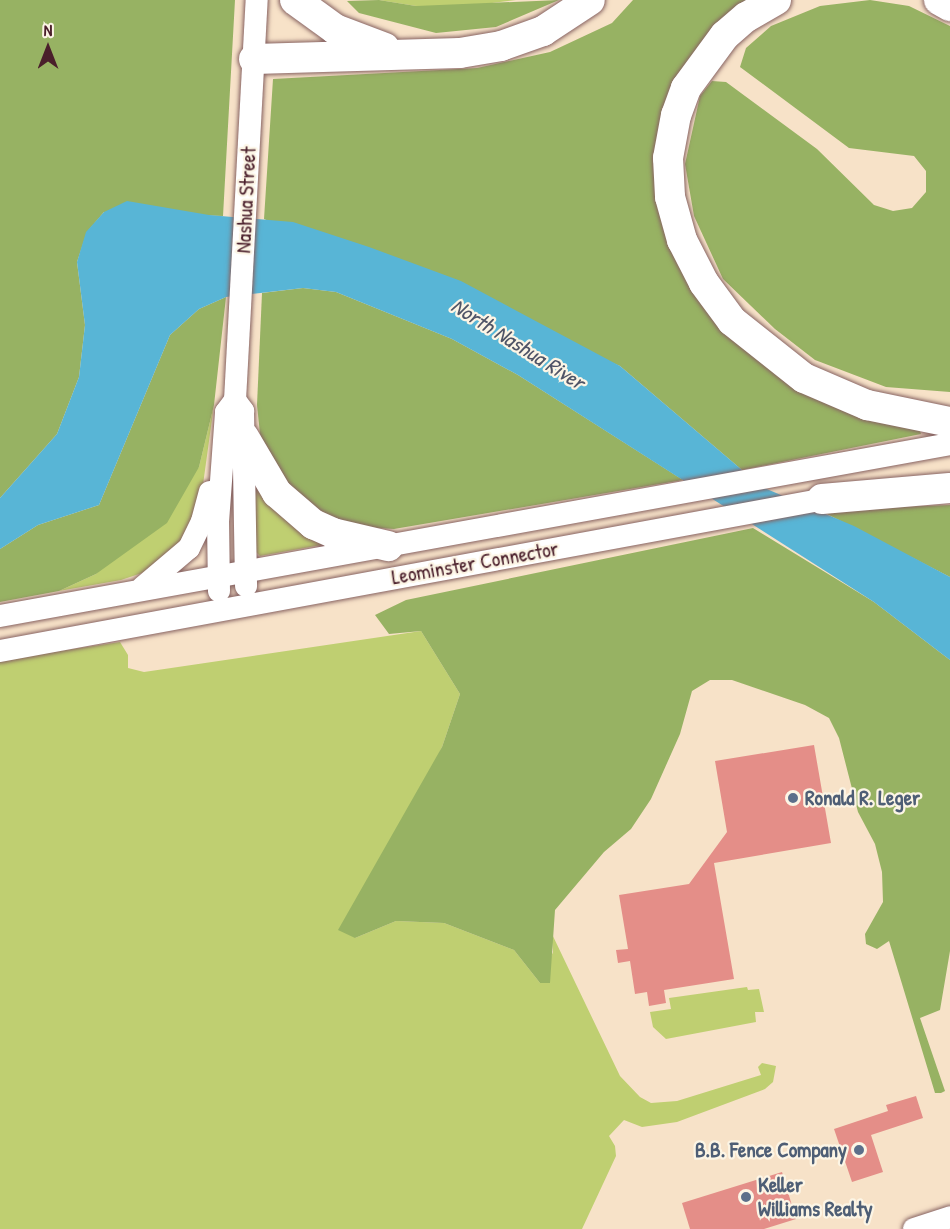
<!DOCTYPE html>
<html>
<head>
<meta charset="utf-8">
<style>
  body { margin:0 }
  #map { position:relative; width:950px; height:1229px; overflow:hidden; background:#f7e2c8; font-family:"Patrick Hand",sans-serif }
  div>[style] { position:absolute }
  .green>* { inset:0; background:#bfcf71 }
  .forest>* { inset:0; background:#97b263 }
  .water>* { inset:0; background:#58b5d6 }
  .building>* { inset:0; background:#e48e88 }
  .roads { filter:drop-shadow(0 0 2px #876362) drop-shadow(0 0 2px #876362) }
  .secondary>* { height:22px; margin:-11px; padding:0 11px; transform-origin:11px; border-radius:11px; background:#fff }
  .highway>* { height:30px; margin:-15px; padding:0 15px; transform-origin:15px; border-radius:15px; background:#fff }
  .dots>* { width:16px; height:16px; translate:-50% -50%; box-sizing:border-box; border:3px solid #fcf5e5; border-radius:50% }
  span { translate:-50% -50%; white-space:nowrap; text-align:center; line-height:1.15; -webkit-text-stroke:4.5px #fcf5e5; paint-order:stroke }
  .street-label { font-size:21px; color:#4a1f2b }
  .service-label { font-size:21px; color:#4e5e75; font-weight:700 }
  .left { translate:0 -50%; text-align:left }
  .right { translate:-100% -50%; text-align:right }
  .water-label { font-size:22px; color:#4f5467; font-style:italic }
  .north { position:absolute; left:18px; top:18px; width:60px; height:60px; -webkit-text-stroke:4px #fcf5e5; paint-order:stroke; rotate:0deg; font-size:16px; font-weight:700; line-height:24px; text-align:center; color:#4a1f2b }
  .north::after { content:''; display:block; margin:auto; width:21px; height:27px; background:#4a1f2b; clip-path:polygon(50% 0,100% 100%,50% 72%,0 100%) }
</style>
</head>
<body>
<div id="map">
  <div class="green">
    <i style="clip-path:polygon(379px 0,516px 0,468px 6px,416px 6px)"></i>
    <i style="clip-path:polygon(214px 405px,201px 499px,184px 538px,145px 572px,121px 580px,59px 591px,96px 574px,199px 467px)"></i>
    <i style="clip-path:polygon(255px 473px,327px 544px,260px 556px,255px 551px)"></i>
    <i style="clip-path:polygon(421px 631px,460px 694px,442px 747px,355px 938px,396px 921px,444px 923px,514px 950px,540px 983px,553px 952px,551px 932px,620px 1076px,640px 1097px,651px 1103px,677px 1101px,761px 1075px,758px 1067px,762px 1063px,776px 1066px,773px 1082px,765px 1089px,677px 1122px,642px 1127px,624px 1120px,609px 1136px,615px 1146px,616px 1156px,582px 1229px,0 1229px,0 660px,120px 642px,128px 655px,128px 668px,144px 672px)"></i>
    <i style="clip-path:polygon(747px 987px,748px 990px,759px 989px,764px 1012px,755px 1012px,756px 1022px,666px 1039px,653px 1027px,650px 1012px,671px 1009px,669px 998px)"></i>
  </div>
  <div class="forest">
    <i style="clip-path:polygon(0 0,235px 0,223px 216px,104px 212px,87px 232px,77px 262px,85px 325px,79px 377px,57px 434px,0 498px)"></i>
    <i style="clip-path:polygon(379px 0,416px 6px,559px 0,496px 27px,436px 33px,359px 13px,347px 1px)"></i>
    <i style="clip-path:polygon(633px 0,751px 0,660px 146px,717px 314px,919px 428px,921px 434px,742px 470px,620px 366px,264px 219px,273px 79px,477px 68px,550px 52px,612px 23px)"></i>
    <i style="clip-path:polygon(870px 0,909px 6px,950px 26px,950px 392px,886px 387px,815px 360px,775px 329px,723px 279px,694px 216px,685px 164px,700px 96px,712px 81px,726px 82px,817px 149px,874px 205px,893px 211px,912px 208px,926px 192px,926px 171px,914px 156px,849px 148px,740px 67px,746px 48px,771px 26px,820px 6px)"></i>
    <i style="clip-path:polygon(303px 288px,336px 292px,452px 339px,518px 375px,683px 480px,394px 529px,361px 527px,328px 517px,299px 500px,275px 471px,260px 434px,257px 405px,262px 293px)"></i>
    <i style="clip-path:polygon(226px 297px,214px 405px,199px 467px,167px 523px,96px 574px,59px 591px,0 602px,0 549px,38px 525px,99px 505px,170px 335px,199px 309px)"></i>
    <i style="clip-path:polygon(950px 505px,950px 577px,825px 513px,896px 507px)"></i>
    <i style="clip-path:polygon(753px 528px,874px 602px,950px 660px,950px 951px,940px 1010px,920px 1018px,945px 1091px,941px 1093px,935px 1093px,889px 941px,877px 949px,866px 944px,865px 934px,883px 902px,882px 872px,875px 844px,858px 812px,839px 738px,829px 718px,805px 705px,732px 680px,710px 680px,692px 691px,680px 734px,651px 799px,631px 829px,604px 852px,555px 910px,550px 983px,540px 983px,514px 950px,444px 923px,396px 921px,355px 938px,338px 930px,442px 747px,460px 694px,421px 631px,389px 634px,375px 615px,406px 600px)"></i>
  </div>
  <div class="water">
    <i style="clip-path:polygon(127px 201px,209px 215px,293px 222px,369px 247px,461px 281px,620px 366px,762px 487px,854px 526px,950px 577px,950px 660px,874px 602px,518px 375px,452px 339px,336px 292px,303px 288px,226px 297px,199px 309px,170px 335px,99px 505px,38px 525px,0 549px,0 498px,57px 434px,79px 377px,85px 325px,77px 262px,86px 232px,104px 212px)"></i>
  </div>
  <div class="building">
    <i style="clip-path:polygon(814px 745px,831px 843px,714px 863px,734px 979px,664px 990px,666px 1003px,649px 1006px,647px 992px,635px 994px,630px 961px,618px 963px,616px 950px,628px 949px,619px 895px,689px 884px,727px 832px,715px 761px)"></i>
    <i style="clip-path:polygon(916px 1096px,923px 1118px,871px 1135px,883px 1172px,852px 1182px,834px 1129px,888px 1111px,886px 1105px)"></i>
    <i style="clip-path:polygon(782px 1172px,796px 1219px,764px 1229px,690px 1229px,682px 1203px)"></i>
  </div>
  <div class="roads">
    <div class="secondary">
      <i style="left:235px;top:400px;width:14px;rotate:54deg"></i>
      <i style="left:243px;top:411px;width:175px;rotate:89deg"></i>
      <i style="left:143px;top:587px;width:60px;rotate:-40.3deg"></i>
      <i style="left:189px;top:548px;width:30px;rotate:-64deg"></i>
      <i style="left:202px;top:521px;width:30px;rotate:-75deg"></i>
      <i style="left:219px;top:591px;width:69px;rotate:-90.8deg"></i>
      <i style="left:218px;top:522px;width:110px;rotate:-85.8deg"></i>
      <i style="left:226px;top:412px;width:15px;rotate:-53deg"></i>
      <i style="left:235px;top:400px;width:401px;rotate:-86.9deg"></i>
      <i style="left:0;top:616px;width:965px;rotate:-10.26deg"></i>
      <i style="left:0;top:651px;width:850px;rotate:-10.44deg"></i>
      <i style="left:914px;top:1229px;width:38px;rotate:-18deg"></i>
    </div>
    <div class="highway">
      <i style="left:295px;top:0;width:49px;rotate:35.9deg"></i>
      <i style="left:335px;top:29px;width:53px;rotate:20.8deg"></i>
      <i style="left:776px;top:0;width:34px;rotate:150deg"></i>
      <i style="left:746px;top:17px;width:28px;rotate:139deg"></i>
      <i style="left:725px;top:35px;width:66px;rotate:126.3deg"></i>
      <i style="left:686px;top:88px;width:29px;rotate:110deg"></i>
      <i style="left:676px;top:115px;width:44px;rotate:100.5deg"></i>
      <i style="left:668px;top:158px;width:39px;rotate:87deg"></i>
      <i style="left:670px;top:197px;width:45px;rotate:74.4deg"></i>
      <i style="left:682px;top:240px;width:48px;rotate:62.9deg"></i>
      <i style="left:704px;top:283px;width:47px;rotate:53.6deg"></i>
      <i style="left:732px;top:321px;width:92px;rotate:38.4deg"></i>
      <i style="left:804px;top:378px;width:69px;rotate:23.2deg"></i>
      <i style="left:867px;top:405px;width:85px;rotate:11.6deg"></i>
      <i style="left:939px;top:0;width:13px;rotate:29deg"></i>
      <i style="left:254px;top:59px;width:206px;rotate:-1.7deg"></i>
      <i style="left:460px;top:53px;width:42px;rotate:-9.7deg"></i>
      <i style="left:501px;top:46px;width:45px;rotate:-19.7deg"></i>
      <i style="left:543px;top:31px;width:56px;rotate:-33.4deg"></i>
      <i style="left:244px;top:437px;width:65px;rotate:59.5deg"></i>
      <i style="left:277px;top:493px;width:48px;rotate:40.7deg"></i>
      <i style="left:313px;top:524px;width:22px;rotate:24deg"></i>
      <i style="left:333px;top:533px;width:57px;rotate:13.3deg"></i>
      <i style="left:822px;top:499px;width:128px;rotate:-4.9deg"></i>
    </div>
  </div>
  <div class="dots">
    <i style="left:793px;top:798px;background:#5c6f8a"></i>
    <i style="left:859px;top:1150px;background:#5c6f8a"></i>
    <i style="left:746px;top:1197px;background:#5c6f8a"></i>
  </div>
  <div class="street-label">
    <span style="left:246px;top:200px;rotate:-87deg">Nashua Street</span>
    <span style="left:475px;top:563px;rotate:-10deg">Leominster Connector</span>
  </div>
  <div class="service-label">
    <span class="left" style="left:805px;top:798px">Ronald R. Leger</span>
    <span class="right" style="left:847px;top:1150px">B.B. Fence Company</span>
    <span class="left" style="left:758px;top:1197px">Keller<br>Williams Realty</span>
  </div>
  <div class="water-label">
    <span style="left:518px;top:344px;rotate:32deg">North Nashua River</span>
  </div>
  <div class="north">N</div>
</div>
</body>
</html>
